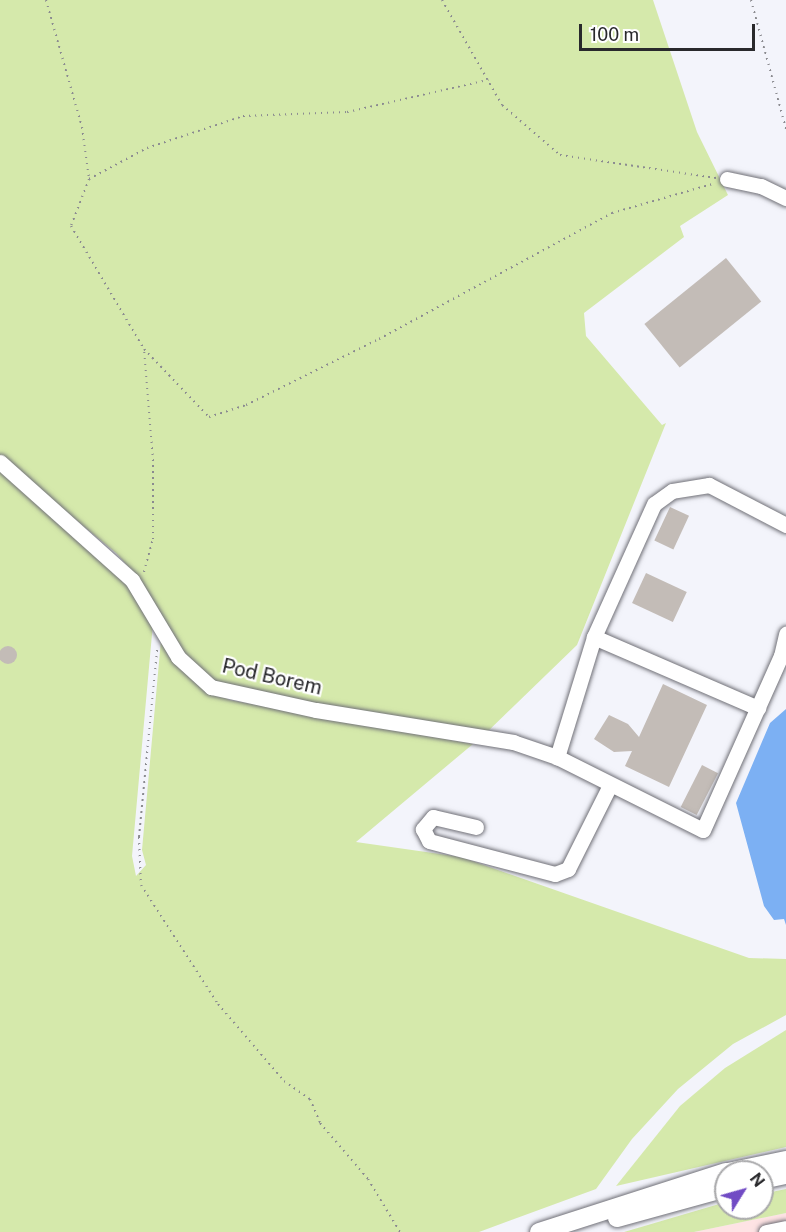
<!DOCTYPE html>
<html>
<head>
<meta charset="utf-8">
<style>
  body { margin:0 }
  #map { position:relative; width:786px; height:1232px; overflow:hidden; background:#f3f4fb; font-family:"Public Sans",sans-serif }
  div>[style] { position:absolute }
  .commercial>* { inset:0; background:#fee3e4 }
  .green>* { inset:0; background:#d5e9ab }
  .water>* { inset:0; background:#7cb0f3 }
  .building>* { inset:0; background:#c3bcb7; transform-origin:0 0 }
  .round { border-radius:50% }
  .path>* { height:2px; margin-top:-1px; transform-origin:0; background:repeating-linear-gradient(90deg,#8b8b90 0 1.5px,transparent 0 6px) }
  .roads { filter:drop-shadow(0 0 2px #707077) drop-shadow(0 0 2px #707077) }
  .minor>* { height:15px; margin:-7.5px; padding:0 7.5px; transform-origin:7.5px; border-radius:7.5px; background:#fff }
  .major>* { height:18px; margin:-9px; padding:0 9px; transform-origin:9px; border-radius:9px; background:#fff }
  span { translate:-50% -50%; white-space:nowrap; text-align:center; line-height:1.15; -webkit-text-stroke:4.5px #fff; paint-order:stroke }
  .street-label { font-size:20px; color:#29292c }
  .north { position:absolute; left:714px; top:1160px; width:60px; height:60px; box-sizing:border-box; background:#fff; border:2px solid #a9a9ab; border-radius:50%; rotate:53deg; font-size:16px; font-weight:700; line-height:24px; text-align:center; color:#29292c }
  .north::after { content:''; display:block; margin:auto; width:21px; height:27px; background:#714bc4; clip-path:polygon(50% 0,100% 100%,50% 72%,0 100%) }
  .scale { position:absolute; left:579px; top:24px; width:176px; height:27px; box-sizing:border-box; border:3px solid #29292c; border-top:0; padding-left:8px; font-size:18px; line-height:21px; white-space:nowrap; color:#29292c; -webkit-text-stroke:4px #fff; paint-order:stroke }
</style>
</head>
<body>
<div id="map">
  <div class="commercial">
    <i style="clip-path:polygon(786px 1213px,786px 1232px,694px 1232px)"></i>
  </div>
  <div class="green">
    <i style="clip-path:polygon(0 0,653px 0,697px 132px,728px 195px,680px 226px,684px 237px,584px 313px,586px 336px,662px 425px,666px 423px,577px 645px,484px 735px,223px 687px,178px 653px,134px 573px,116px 553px,0 457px)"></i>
    <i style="clip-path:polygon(0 468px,129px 582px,153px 623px,132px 856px,136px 876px,146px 865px,142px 850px,161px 640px,169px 657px,229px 700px,473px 744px,356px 842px,461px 857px,749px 958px,786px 959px,786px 1015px,733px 1044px,678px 1089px,632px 1139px,596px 1189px,479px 1232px,0 1232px)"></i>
    <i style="clip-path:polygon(786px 1030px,786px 1147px,616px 1186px,680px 1106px,725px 1068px)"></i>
    <i style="clip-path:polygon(786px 1189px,786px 1213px,694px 1232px,624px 1232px,726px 1202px,726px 1208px,762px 1208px,762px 1194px)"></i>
  </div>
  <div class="water">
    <i style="clip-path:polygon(786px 709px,786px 925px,784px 919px,774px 920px,764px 906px,736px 803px,770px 723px)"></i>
  </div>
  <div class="building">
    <i style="left:726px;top:258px;width:56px;height:105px;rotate:51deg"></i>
    <i style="left:670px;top:507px;width:21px;height:37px;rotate:25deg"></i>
    <i style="left:646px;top:573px;width:45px;height:33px;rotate:25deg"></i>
    <i class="round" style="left:-1px;top:646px;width:18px;height:18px"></i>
    <i style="clip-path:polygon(663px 684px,707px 705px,669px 787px,625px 766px,632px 751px,614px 752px,594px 739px,609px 715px,628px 724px,639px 737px)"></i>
    <i style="left:702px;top:765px;width:18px;height:47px;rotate:27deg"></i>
  </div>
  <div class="path">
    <i style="left:46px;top:0;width:132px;rotate:74.2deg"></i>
    <i style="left:82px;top:127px;width:52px;rotate:82.3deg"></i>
    <i style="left:89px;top:179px;width:50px;rotate:111deg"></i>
    <i style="left:71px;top:226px;width:143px;rotate:59.3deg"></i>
    <i style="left:144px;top:349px;width:94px;rotate:46.3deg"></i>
    <i style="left:209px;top:417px;width:39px;rotate:-18deg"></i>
    <i style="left:246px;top:405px;width:148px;rotate:-26.4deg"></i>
    <i style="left:379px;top:339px;width:265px;rotate:-28.4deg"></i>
    <i style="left:612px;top:213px;width:108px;rotate:-16.1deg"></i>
    <i style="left:442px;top:0;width:121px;rotate:60.3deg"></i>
    <i style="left:502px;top:105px;width:77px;rotate:40.8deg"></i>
    <i style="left:560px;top:155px;width:158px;rotate:8.4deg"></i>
    <i style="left:751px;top:0;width:134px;rotate:74.8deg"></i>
    <i style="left:89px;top:179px;width:66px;rotate:-28.1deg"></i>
    <i style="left:147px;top:148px;width:101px;rotate:-18.4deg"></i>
    <i style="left:243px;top:116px;width:104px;rotate:-2.2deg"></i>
    <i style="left:347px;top:112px;width:145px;rotate:-12.8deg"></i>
    <i style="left:144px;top:572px;width:34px;rotate:-75deg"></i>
    <i style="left:153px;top:539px;width:78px;rotate:-90deg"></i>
    <i style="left:153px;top:461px;width:112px;rotate:-94.6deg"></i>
    <i style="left:157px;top:650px;width:188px;rotate:95.5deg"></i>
    <i style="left:139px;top:837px;width:48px;rotate:87.6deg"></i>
    <i style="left:141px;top:885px;width:142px;rotate:57.1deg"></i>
    <i style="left:218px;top:1004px;width:101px;rotate:49.4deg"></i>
    <i style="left:284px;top:1081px;width:32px;rotate:35deg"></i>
    <i style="left:310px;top:1099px;width:26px;rotate:67deg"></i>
    <i style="left:320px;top:1123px;width:74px;rotate:49.4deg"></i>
    <i style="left:368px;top:1179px;width:62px;rotate:58.9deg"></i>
  </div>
  <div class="roads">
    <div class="minor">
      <i style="left:727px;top:179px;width:35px;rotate:12deg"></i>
      <i style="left:761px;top:186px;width:28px;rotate:26deg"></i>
      <i style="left:0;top:462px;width:177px;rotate:41.8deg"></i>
      <i style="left:132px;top:580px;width:90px;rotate:59.1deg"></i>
      <i style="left:178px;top:657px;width:45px;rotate:42.3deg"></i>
      <i style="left:211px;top:687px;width:107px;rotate:12.4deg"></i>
      <i style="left:316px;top:710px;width:200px;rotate:9.2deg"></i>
      <i style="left:513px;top:742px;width:46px;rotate:18.8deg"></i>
      <i style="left:786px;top:525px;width:87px;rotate:-152.5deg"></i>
      <i style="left:709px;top:485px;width:37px;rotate:171deg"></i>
      <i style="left:672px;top:491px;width:22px;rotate:144deg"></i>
      <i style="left:654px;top:504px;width:146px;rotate:114.3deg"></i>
      <i style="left:594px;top:637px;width:126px;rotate:107.1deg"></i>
      <i style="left:557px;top:757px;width:163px;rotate:26.6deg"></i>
      <i style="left:703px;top:830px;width:191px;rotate:-65.9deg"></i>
      <i style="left:781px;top:656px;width:23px;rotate:-77deg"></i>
      <i style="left:594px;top:637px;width:179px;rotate:23.4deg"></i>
      <i style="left:476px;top:827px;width:44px;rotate:-166.9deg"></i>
      <i style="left:433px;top:817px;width:16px;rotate:130deg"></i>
      <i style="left:423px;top:829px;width:13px;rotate:63deg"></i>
      <i style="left:429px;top:841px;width:130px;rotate:14.7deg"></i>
      <i style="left:555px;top:874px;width:14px;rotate:-21deg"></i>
      <i style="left:568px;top:869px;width:92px;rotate:-63.4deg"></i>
      <i style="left:766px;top:1232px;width:20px;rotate:-11deg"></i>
    </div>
    <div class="major">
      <i style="left:728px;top:1172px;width:59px;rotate:-11.7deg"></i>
      <i style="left:762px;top:1180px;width:25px;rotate:-12deg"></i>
      <i style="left:617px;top:1218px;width:113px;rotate:-15.4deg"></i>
      <i style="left:539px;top:1232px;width:196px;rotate:-17.8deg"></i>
    </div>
  </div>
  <div class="street-label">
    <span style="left:272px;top:677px;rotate:13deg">Pod Borem</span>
  </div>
  <div class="north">N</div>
  <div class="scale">100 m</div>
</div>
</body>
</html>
